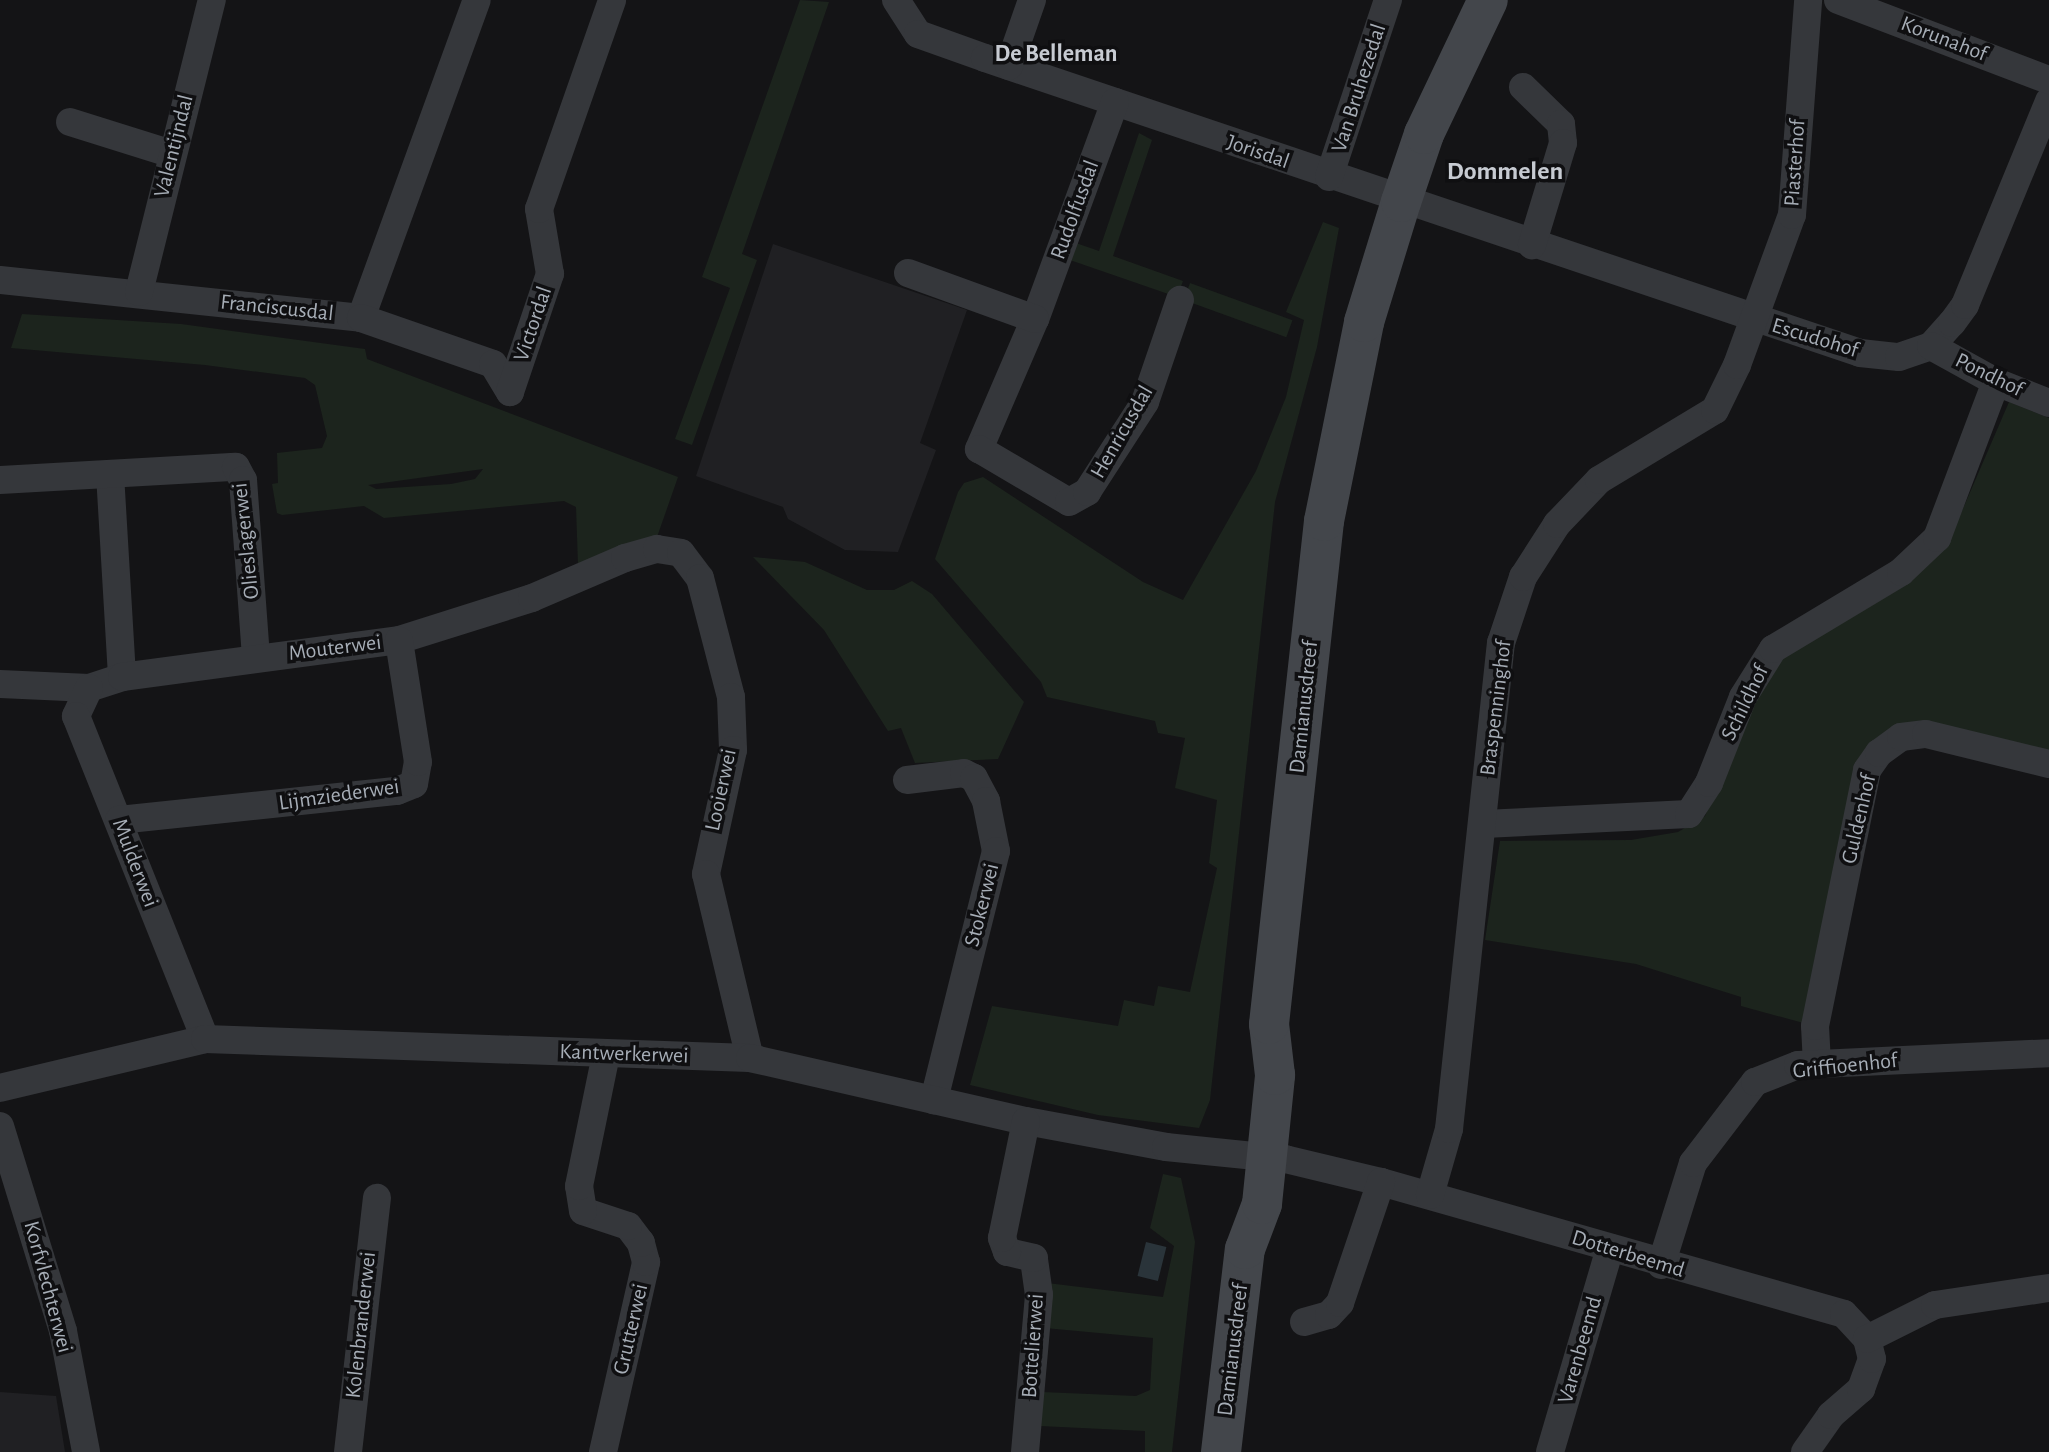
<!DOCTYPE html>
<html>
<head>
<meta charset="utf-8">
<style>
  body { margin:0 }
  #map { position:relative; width:2049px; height:1452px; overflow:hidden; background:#141416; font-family:"Alegreya Sans",sans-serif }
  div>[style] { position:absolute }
  .built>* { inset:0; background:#202023 }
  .green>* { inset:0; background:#1c241d; transform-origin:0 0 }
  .water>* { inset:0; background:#2a343a; transform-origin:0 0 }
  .street>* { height:28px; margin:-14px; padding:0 14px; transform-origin:14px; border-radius:14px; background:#35373b }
  .secondary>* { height:40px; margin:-20px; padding:0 20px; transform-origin:20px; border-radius:20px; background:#43464b }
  span { translate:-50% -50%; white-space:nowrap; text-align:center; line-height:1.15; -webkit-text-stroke:7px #0f0f11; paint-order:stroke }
  .street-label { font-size:22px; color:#a6adb6 }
  .neighbourhood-label { font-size:24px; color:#c7cbd2; font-weight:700 }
  .quarter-label { font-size:26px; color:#c7cbd2; font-weight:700 }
</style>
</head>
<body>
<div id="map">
  <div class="built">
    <i style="clip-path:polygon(773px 244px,967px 310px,920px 443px,936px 450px,898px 552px,845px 550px,788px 519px,783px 507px,696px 476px)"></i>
    <i style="clip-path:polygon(0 1392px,56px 1396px,65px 1452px,0 1452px)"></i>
  </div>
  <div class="green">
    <i style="clip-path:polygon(800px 0,829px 2px,742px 254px,757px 260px,692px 445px,675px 439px,730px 288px,702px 277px)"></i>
    <i style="clip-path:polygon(1139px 133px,1152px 140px,1113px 256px,1183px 281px,1177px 297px,1067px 259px,1073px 242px,1099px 251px)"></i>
    <i style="clip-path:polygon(1323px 222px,1339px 228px,1317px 347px,1275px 502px,1210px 1100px,1199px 1128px,1098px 1115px,970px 1085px,992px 1006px,1118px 1026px,1124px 1000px,1154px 1006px,1158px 986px,1190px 992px,1217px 868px,1209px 863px,1217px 800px,1175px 788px,1185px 738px,1158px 733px,1155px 721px,1047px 697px,1041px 682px,935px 559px,958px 492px,964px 483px,983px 477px,1143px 582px,1183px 600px,1256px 471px,1286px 397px,1304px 320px,1286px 312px)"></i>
    <i style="left:1190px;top:283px;width:109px;height:18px;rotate:20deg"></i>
    <i style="clip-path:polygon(evenodd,22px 314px,181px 324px,365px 349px,367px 359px,678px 477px,656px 540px,578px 565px,576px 507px,564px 501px,384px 518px,364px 506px,282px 515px,277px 513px,272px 484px,278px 483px,277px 453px,322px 448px,327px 436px,315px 385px,305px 378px,205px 365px,11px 348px,22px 314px,483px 469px,475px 479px,451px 484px,376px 489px,368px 485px,483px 469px)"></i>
    <i style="clip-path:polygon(2009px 402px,2049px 418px,2049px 759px,1885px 734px,1807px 1024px,1741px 1006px,1741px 997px,1636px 964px,1485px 940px,1500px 841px,1631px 840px,1678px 832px,1705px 816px,1751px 708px,1782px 658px,1946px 548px)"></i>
    <i style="clip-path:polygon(753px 557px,805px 562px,867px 590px,894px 590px,912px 581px,932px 594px,1024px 702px,998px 759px,915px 763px,901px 728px,888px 731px,824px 630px)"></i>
    <i style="clip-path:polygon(1163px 1174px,1181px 1178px,1195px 1242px,1172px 1452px,1145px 1452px,1145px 1431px,1040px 1426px,1042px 1392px,1136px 1396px,1150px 1390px,1153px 1338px,1045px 1328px,1047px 1283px,1163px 1297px,1174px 1246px,1150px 1228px)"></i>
  </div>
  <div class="water">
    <i style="left:1146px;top:1242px;width:21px;height:35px;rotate:14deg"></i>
  </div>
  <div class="street">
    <i style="left:896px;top:0;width:40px;rotate:57.1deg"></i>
    <i style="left:918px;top:34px;width:71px;rotate:19.7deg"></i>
    <i style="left:985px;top:58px;width:923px;rotate:18.63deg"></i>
    <i style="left:1860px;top:353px;width:39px;rotate:6deg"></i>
    <i style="left:1899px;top:357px;width:34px;rotate:-19deg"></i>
    <i style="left:1931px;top:346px;width:31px;rotate:-48deg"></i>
    <i style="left:1952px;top:323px;width:22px;rotate:-54deg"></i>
    <i style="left:1965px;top:305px;width:221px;rotate:-67.6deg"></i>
    <i style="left:1838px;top:0;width:226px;rotate:20.8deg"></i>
    <i style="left:1009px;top:66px;width:70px;rotate:-70.8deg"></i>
    <i style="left:1523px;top:87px;width:53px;rotate:44.2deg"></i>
    <i style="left:1561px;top:124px;width:19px;rotate:84deg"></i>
    <i style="left:1563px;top:143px;width:107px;rotate:106.9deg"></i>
    <i style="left:1115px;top:102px;width:231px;rotate:110.2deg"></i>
    <i style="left:1035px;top:319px;width:142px;rotate:113.3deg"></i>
    <i style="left:979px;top:449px;width:104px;rotate:30.5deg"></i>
    <i style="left:1069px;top:502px;width:21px;rotate:-29deg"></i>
    <i style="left:1087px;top:492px;width:107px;rotate:-57.2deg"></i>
    <i style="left:1145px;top:402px;width:108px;rotate:-71.1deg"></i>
    <i style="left:70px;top:122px;width:107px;rotate:17.4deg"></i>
    <i style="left:1329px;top:177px;width:187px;rotate:-71.6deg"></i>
    <i style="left:908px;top:273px;width:135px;rotate:19.9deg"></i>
    <i style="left:0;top:280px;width:363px;rotate:6deg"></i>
    <i style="left:361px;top:318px;width:338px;rotate:-70deg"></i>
    <i style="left:139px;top:292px;width:301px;rotate:-76deg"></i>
    <i style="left:361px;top:318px;width:140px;rotate:19.2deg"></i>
    <i style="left:493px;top:364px;width:33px;rotate:59deg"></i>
    <i style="left:510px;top:392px;width:125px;rotate:-71.3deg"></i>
    <i style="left:550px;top:274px;width:66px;rotate:-99.6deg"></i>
    <i style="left:539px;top:209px;width:221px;rotate:-70.7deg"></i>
    <i style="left:1931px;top:346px;width:74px;rotate:29deg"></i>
    <i style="left:1996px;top:382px;width:57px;rotate:21.6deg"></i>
    <i style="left:110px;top:474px;width:203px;rotate:86.6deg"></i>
    <i style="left:0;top:480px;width:236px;rotate:-3.2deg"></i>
    <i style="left:236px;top:467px;width:15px;rotate:62deg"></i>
    <i style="left:243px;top:480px;width:178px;rotate:85.8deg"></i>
    <i style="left:0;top:684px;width:89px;rotate:2.6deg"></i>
    <i style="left:89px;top:688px;width:35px;rotate:-18deg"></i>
    <i style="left:122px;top:677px;width:279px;rotate:-7.6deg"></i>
    <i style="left:399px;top:640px;width:139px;rotate:-17.5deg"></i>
    <i style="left:532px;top:598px;width:101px;rotate:-23.3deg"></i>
    <i style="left:625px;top:558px;width:33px;rotate:-16deg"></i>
    <i style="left:657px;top:549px;width:24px;rotate:9deg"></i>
    <i style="left:681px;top:553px;width:31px;rotate:53deg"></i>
    <i style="left:700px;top:578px;width:123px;rotate:75.4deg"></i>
    <i style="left:731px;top:697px;width:53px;rotate:87.8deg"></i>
    <i style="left:733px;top:750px;width:127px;rotate:102.3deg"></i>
    <i style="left:706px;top:874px;width:189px;rotate:76.6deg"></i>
    <i style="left:89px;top:688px;width:31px;rotate:115deg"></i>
    <i style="left:76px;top:716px;width:348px;rotate:68.2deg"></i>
    <i style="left:907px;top:780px;width:57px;rotate:-7deg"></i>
    <i style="left:964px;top:773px;width:11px;rotate:27deg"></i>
    <i style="left:974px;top:778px;width:26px;rotate:62deg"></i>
    <i style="left:986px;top:801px;width:51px;rotate:78.7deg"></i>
    <i style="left:996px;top:851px;width:257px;rotate:104deg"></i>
    <i style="left:119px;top:820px;width:280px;rotate:-6deg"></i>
    <i style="left:397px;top:791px;width:18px;rotate:-22deg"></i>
    <i style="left:414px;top:784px;width:22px;rotate:-80deg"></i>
    <i style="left:418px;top:762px;width:123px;rotate:-98.9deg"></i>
    <i style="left:1484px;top:824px;width:205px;rotate:-2.8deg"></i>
    <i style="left:1689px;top:814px;width:37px;rotate:-57deg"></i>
    <i style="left:1709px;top:783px;width:92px;rotate:-68.4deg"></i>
    <i style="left:1743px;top:697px;width:57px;rotate:-58deg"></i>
    <i style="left:1773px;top:649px;width:149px;rotate:-31deg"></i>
    <i style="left:1901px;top:572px;width:50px;rotate:-43.4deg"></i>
    <i style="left:1937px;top:538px;width:167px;rotate:-69.3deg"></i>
    <i style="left:1817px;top:1064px;width:38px;rotate:-93deg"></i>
    <i style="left:1815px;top:1026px;width:261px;rotate:-78.5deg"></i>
    <i style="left:1867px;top:770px;width:21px;rotate:-55deg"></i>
    <i style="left:1879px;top:753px;width:27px;rotate:-36deg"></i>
    <i style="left:1901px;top:737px;width:25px;rotate:-7deg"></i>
    <i style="left:1926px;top:734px;width:127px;rotate:13.7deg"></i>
    <i style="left:0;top:1088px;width:211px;rotate:-13.4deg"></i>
    <i style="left:205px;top:1039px;width:545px;rotate:2deg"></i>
    <i style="left:750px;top:1058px;width:283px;rotate:12.9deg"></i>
    <i style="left:1026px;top:1121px;width:142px;rotate:10.5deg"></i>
    <i style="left:1166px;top:1147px;width:120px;rotate:5.8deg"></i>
    <i style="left:1285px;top:1159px;width:99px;rotate:13.5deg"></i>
    <i style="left:1381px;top:1182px;width:481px;rotate:15.9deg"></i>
    <i style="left:1844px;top:1314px;width:34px;rotate:47deg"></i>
    <i style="left:0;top:1126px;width:214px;rotate:72.9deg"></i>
    <i style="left:63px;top:1331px;width:123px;rotate:79.2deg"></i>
    <i style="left:1430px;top:1195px;width:69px;rotate:-73.9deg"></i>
    <i style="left:1449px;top:1129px;width:489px;rotate:-83.9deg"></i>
    <i style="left:1501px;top:643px;width:70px;rotate:-71.6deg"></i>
    <i style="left:1523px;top:577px;width:63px;rotate:-57.3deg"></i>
    <i style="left:1557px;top:524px;width:61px;rotate:-46.3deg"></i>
    <i style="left:1599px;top:480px;width:135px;rotate:-31.1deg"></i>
    <i style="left:1715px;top:410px;width:50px;rotate:-63.9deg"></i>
    <i style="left:1737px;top:365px;width:160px;rotate:-69.9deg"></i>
    <i style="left:1792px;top:215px;width:216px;rotate:-85.7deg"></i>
    <i style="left:1661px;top:1265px;width:107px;rotate:-72.6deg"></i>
    <i style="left:1693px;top:1163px;width:102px;rotate:-52.6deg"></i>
    <i style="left:1755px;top:1082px;width:46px;rotate:-21.6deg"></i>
    <i style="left:1798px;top:1065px;width:251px;rotate:-2.7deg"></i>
    <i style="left:1304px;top:1322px;width:26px;rotate:-16deg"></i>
    <i style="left:1329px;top:1315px;width:16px;rotate:-47deg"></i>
    <i style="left:1340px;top:1303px;width:128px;rotate:-71.3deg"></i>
    <i style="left:348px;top:1452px;width:256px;rotate:-83.5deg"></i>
    <i style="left:603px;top:1452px;width:195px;rotate:-77.2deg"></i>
    <i style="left:646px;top:1262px;width:20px;rotate:-105deg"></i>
    <i style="left:641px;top:1243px;width:21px;rotate:-127deg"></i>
    <i style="left:628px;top:1226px;width:47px;rotate:-161.6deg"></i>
    <i style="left:583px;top:1211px;width:25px;rotate:-99deg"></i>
    <i style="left:579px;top:1186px;width:135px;rotate:-78.4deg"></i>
    <i style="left:1025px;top:1452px;width:158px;rotate:-84.9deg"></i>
    <i style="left:1039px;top:1295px;width:37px;rotate:-98deg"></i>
    <i style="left:1034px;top:1258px;width:28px;rotate:-167deg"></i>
    <i style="left:1007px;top:1252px;width:15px;rotate:-110deg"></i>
    <i style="left:1002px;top:1238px;width:119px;rotate:-78.4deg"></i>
    <i style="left:1550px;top:1452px;width:213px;rotate:-73.6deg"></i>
    <i style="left:1805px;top:1452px;width:45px;rotate:-54.9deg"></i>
    <i style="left:1831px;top:1415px;width:40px;rotate:-41deg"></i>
    <i style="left:1861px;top:1389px;width:32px;rotate:-70deg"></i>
    <i style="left:1872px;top:1359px;width:21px;rotate:-104deg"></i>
    <i style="left:1867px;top:1339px;width:76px;rotate:-26.6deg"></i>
    <i style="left:1935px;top:1305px;width:115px;rotate:-8.5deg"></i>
  </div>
  <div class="secondary">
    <i style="left:1221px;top:1452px;width:204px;rotate:-83.3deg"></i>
    <i style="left:1245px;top:1249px;width:48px;rotate:-69.3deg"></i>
    <i style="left:1262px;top:1204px;width:130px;rotate:-84.2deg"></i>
    <i style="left:1275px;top:1075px;width:51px;rotate:-96.7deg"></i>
    <i style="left:1269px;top:1024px;width:506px;rotate:-83.76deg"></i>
    <i style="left:1324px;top:521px;width:203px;rotate:-78.6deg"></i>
    <i style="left:1364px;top:322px;width:126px;rotate:-72.9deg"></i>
    <i style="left:1401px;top:202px;width:72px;rotate:-71.3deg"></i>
    <i style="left:1424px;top:134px;width:148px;rotate:-64.5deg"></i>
  </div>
  <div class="street-label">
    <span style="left:1944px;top:39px;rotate:21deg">Korunahof</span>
    <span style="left:1359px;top:88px;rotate:-72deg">Van Bruhezedal</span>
    <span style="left:174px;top:146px;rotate:-76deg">Valentijndal</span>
    <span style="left:1258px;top:152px;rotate:19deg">Jorisdal</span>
    <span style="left:1795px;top:163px;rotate:-86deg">Piasterhof</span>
    <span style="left:1075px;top:210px;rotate:-70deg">Rudolfusdal</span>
    <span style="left:277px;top:308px;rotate:6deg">Franciscusdal</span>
    <span style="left:533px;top:324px;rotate:-71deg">Victordal</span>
    <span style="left:1815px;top:338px;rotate:17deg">Escudohof</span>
    <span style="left:1989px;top:375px;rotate:26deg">Pondhof</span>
    <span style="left:1122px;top:432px;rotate:-60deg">Henricusdal</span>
    <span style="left:246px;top:541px;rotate:-96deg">Olieslagerwei</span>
    <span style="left:335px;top:648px;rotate:-7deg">Mouterwei</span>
    <span style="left:1745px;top:703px;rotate:-64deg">Schildhof</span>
    <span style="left:1304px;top:707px;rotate:-84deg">Damianusdreef</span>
    <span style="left:1496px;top:708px;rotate:-83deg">Braspenninghof</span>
    <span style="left:721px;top:790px;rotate:-78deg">Looierwei</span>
    <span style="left:339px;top:795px;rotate:-8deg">Lijmziederwei</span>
    <span style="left:1859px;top:819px;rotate:-77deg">Guldenhof</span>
    <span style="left:135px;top:863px;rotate:69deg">Mulderwei</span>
    <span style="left:982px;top:905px;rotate:-76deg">Stokerwei</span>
    <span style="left:624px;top:1054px;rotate:2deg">Kantwerkerwei</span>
    <span style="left:1845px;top:1066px;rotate:-6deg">Griffioenhof</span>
    <span style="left:1628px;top:1254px;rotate:17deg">Dotterbeemd</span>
    <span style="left:48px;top:1287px;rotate:75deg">Korfvlechterwei</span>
    <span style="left:361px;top:1325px;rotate:-84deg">Kolenbranderwei</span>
    <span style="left:631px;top:1329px;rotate:-77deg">Grutterwei</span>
    <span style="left:1033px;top:1346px;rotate:-86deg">Bottelierwei</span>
    <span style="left:1233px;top:1350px;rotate:-83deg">Damianusdreef</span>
    <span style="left:1580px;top:1350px;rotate:-74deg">Varenbeemd</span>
  </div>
  <div class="neighbourhood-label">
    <span style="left:1056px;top:55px">De Belleman</span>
  </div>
  <div class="quarter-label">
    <span style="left:1505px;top:172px">Dommelen</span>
  </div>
</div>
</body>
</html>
